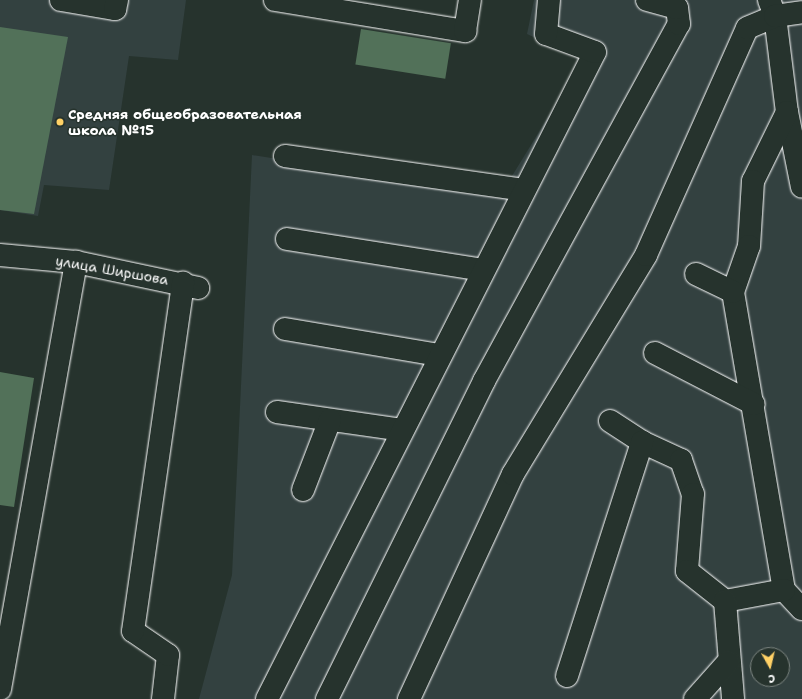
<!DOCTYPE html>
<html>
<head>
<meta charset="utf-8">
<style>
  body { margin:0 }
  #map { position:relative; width:802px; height:699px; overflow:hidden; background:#26332d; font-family:"Shantell Sans",sans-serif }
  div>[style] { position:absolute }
  .built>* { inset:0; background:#334140 }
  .green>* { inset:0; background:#527159; transform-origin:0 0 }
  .roads { filter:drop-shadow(0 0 1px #fff) drop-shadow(0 0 1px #fff) }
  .minor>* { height:22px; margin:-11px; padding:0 11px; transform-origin:11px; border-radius:11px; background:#26332d }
  .dots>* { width:11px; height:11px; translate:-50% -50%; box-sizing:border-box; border:2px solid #26332d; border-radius:50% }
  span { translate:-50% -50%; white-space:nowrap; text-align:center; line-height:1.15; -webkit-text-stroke:3px #26332d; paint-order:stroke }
  .poi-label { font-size:14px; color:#fff; font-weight:700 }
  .left { translate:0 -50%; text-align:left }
  .street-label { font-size:14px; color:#fff }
  .north { position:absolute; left:750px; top:647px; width:40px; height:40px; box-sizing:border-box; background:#26332d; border:1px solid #7d8581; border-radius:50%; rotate:172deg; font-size:11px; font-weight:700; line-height:16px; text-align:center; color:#fff }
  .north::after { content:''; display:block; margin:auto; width:14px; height:18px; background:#ffd166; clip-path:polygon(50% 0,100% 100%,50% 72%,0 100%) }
</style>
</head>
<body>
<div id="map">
  <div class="built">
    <i style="clip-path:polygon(0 0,186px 0,178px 60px,129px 56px,109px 190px,44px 185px,38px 216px,0 210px)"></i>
    <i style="clip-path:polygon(evenodd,534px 0,802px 0,802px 699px,199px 699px,232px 575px,252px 155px,501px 194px,583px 60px,527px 34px,534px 0,758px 655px,782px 655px,782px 679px,758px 679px,758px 655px)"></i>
  </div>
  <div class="green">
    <i style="clip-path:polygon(0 27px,68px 37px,34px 214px,0 210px)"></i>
    <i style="left:361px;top:29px;width:91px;height:36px;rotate:9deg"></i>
    <i style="clip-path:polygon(0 372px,34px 378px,14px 507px,0 505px)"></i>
  </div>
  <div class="roads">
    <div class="minor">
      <i style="left:61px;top:0;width:55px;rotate:9.5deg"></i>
      <i style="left:115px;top:9px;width:9px;rotate:-77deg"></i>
      <i style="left:275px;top:0;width:193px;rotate:9.3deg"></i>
      <i style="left:465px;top:31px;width:31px;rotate:-81deg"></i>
      <i style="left:769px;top:0;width:17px;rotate:69deg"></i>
      <i style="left:775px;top:16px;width:97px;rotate:82.9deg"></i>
      <i style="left:787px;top:112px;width:76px;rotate:78.7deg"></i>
      <i style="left:787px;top:112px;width:77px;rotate:116.2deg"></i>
      <i style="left:753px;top:181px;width:65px;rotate:93.5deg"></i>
      <i style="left:749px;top:246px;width:49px;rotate:109.2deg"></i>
      <i style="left:733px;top:292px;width:302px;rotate:80.3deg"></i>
      <i style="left:784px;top:590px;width:26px;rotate:47deg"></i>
      <i style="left:285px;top:156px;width:241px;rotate:8.1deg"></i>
      <i style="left:287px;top:239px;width:198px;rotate:9deg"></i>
      <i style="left:0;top:255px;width:76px;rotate:5.3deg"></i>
      <i style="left:76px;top:262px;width:125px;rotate:12deg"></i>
      <i style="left:696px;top:274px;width:41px;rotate:25.9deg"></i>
      <i style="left:285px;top:329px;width:155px;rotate:9.6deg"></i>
      <i style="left:655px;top:353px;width:111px;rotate:27.3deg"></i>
      <i style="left:277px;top:412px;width:126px;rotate:8.2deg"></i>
      <i style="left:610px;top:421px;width:38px;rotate:33deg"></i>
      <i style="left:642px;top:442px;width:43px;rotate:24.8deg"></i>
      <i style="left:681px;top:460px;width:36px;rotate:71deg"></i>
      <i style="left:693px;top:494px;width:77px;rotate:94.5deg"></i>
      <i style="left:687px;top:571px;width:48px;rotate:38.3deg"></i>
      <i style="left:725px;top:601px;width:60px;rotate:-10.6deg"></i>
      <i style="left:303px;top:490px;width:75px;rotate:-68.9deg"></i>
      <i style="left:725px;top:601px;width:98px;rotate:85.3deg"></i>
      <i style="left:567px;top:676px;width:246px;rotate:-72.2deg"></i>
      <i style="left:0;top:689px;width:434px;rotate:-79.9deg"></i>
      <i style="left:163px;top:699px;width:44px;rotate:-83.5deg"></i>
      <i style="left:168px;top:655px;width:42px;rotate:-145.6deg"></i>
      <i style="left:133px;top:631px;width:352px;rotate:-81.8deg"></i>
      <i style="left:267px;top:699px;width:725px;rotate:-63.12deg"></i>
      <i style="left:595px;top:52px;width:52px;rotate:-159.8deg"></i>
      <i style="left:546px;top:34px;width:34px;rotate:-85deg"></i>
      <i style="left:327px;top:699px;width:355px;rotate:-63.7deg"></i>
      <i style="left:484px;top:381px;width:407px;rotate:-61.4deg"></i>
      <i style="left:679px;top:24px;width:16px;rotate:-97deg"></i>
      <i style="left:677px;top:8px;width:31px;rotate:-165deg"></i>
      <i style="left:409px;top:699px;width:248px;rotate:-65.2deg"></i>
      <i style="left:513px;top:474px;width:256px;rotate:-58.7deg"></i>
      <i style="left:646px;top:255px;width:248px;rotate:-66deg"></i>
      <i style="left:747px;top:28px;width:30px;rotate:-23deg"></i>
      <i style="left:775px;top:16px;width:27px;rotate:-8deg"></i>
      <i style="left:695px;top:699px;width:50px;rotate:-48.3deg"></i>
    </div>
  </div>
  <div class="dots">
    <i style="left:60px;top:122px;background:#ffd166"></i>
  </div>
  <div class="poi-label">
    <span class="left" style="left:68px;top:122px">Средняя общеобразовательная<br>школа №15</span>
  </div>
  <div class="street-label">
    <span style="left:112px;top:270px;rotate:10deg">улица Ширшова</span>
  </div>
  <div class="north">С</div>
</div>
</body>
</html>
